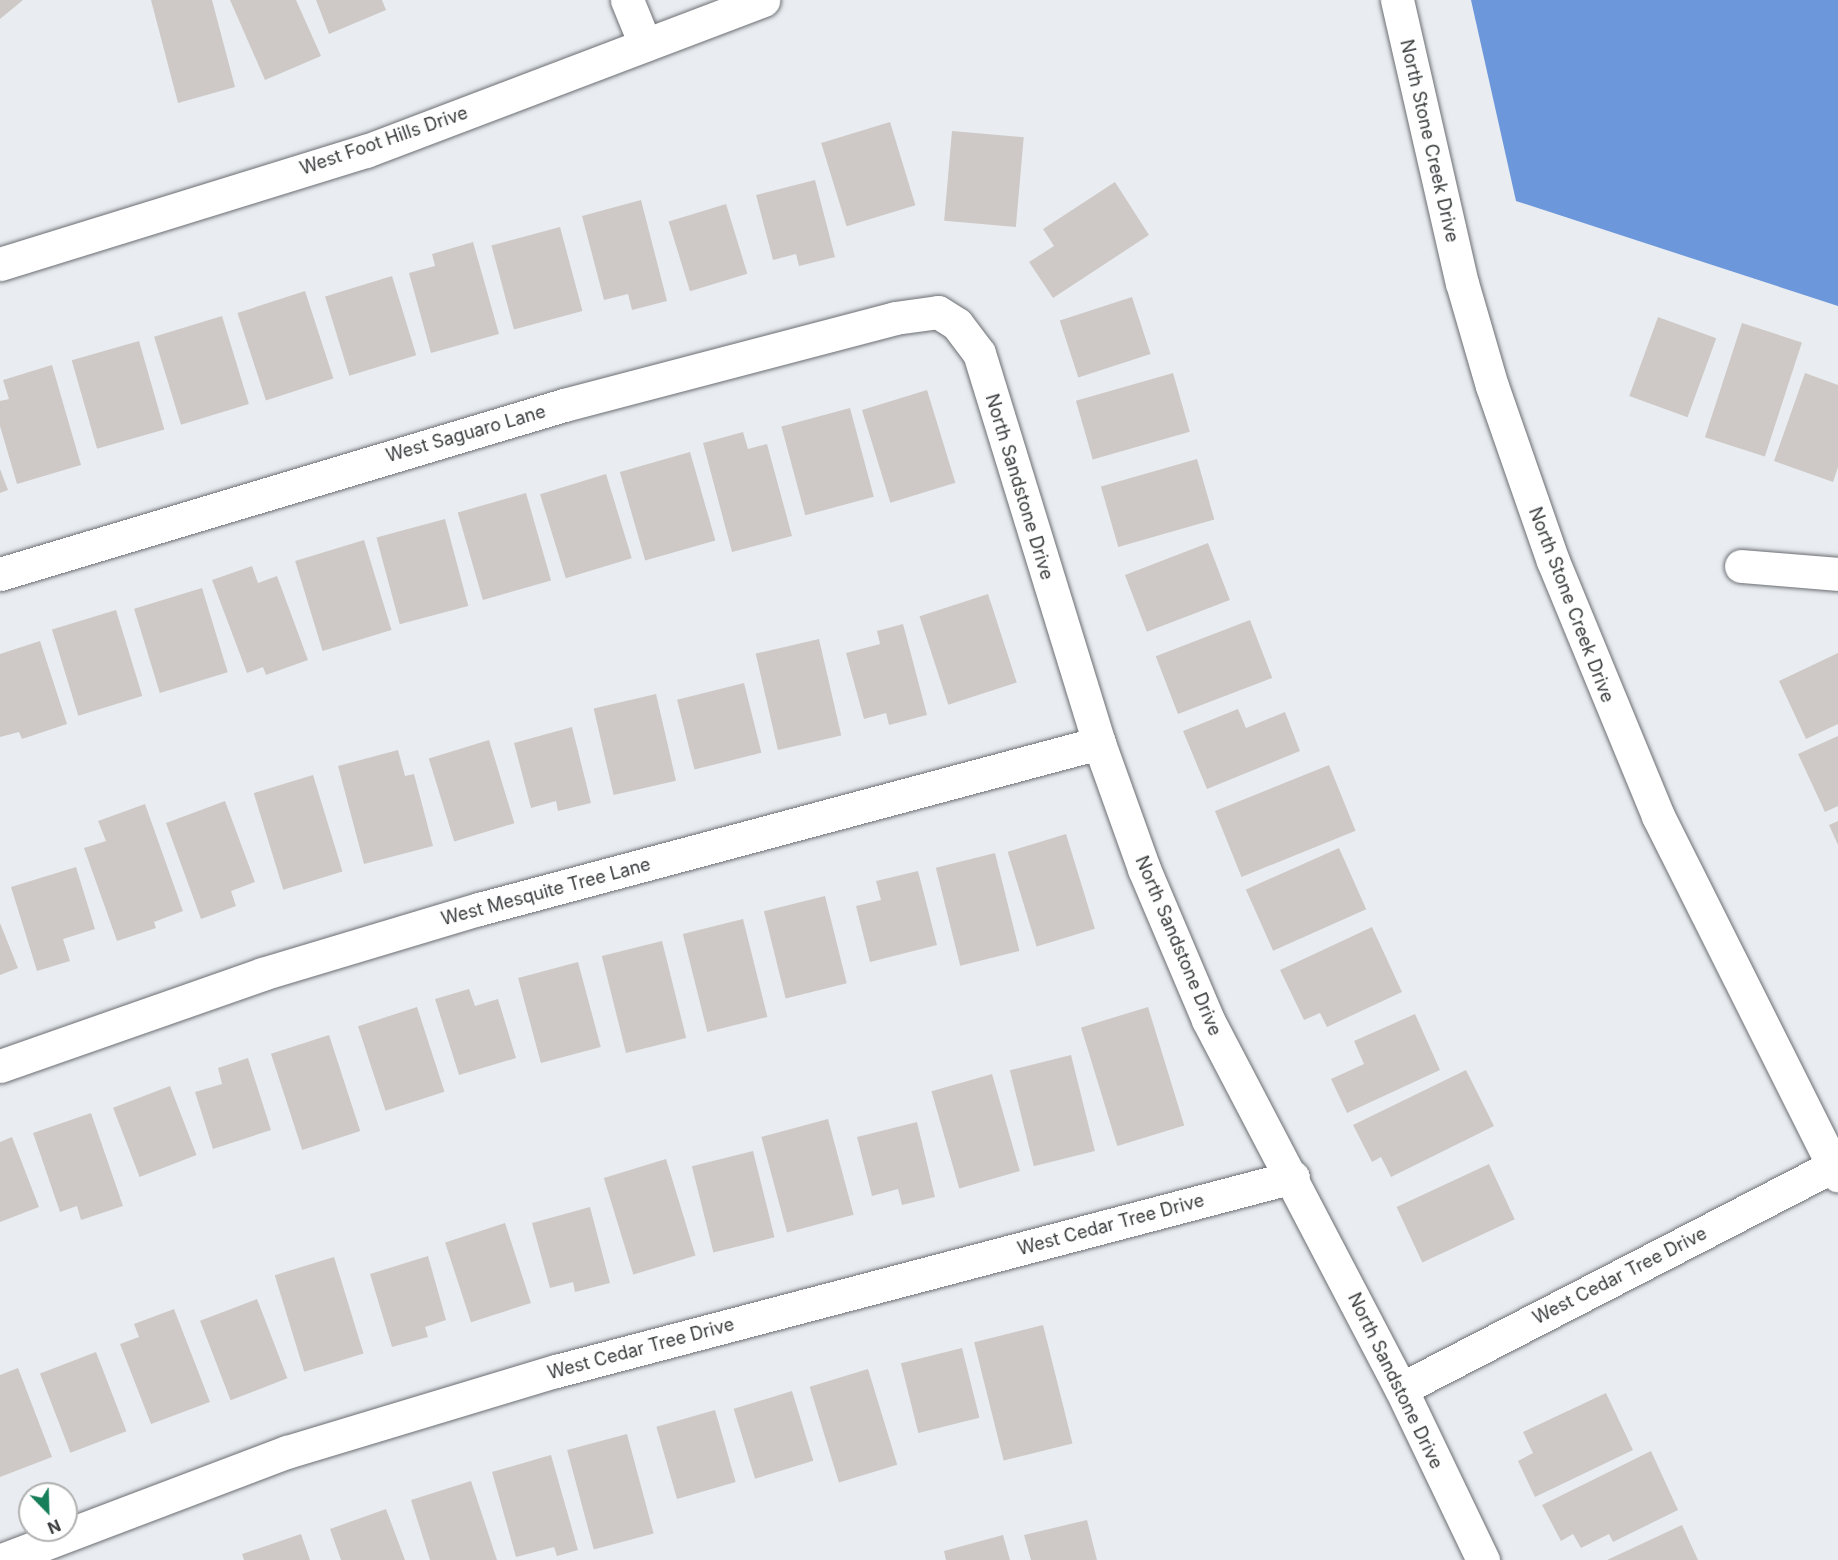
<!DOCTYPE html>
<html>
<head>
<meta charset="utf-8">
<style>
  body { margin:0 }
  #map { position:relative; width:1838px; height:1560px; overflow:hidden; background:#e9edf1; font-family:Inter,sans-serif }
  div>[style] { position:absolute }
  .water>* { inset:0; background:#6d97db }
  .building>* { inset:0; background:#cec9c6; transform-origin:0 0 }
  .roads { filter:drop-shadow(0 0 2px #6b6e72) drop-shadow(0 0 2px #6b6e72) }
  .street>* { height:33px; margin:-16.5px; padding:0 16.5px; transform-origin:16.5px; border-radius:16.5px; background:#fff }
  .secondary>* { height:33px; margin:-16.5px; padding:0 16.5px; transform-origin:16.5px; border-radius:16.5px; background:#fff }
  span { translate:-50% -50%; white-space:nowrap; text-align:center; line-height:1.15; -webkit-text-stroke:4.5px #fff; paint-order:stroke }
  .street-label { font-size:18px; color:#3a3c3d }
  .north { position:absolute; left:18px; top:1482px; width:60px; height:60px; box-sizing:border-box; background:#fff; border:2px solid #b0b1b1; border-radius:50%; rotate:157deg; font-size:16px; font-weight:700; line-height:24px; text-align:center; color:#3a3c3d }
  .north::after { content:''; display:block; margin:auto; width:21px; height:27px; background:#167e58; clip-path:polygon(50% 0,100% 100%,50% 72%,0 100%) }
</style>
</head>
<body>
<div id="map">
  <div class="water">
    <i style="clip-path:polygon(1471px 0,1838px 0,1838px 306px,1516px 201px)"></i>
  </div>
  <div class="building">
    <i style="clip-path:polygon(0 0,23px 0,0 19px)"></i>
    <i style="clip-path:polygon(151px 0,212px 0,235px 87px,178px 103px)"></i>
    <i style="clip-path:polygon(230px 0,296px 0,321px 56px,265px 80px)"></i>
    <i style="clip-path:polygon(316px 0,382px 0,386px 10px,329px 34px)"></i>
    <i style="left:890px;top:122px;width:87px;height:72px;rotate:73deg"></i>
    <i style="left:952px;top:131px;width:72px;height:90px;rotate:5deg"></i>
    <i style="clip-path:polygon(815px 180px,835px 257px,799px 266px,796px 254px,773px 260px,756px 195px)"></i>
    <i style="clip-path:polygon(1115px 182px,1149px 235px,1053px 298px,1029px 262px,1054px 246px,1043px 229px)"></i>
    <i style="clip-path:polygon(641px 200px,667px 301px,632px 310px,628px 294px,604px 300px,582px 216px)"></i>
    <i style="left:726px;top:204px;width:73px;height:60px;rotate:73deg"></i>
    <i style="left:560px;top:227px;width:87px;height:71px;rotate:75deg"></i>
    <i style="clip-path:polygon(473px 242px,499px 334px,431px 353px,409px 273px,435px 266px,432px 254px)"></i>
    <i style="left:392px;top:276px;width:83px;height:70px;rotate:73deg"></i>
    <i style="left:305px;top:291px;width:92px;height:71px;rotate:72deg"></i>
    <i style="left:1132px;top:297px;width:60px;height:76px;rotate:72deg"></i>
    <i style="left:222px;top:316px;width:92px;height:71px;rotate:73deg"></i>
    <i style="left:1658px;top:317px;width:62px;height:84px;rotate:20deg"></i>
    <i style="left:1742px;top:323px;width:63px;height:120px;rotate:18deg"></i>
    <i style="left:139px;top:341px;width:92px;height:70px;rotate:74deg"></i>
    <i style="clip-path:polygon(52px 365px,81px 465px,17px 484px,0 426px,0 401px,9px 399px,3px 380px)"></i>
    <i style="left:1173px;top:373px;width:61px;height:101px;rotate:74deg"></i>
    <i style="clip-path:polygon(1805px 373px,1838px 385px,1838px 467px,1833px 482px,1774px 461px)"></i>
    <i style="left:927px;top:390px;width:97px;height:68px;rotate:73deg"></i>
    <i style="left:850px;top:408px;width:92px;height:71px;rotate:75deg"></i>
    <i style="clip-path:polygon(743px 432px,748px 449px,767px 444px,792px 536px,732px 552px,703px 443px)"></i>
    <i style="left:690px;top:452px;width:92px;height:73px;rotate:74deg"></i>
    <i style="left:1197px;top:459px;width:63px;height:100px;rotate:74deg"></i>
    <i style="clip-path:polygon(0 469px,8px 490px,0 493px)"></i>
    <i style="left:606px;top:474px;width:88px;height:69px;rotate:73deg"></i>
    <i style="left:526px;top:493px;width:91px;height:71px;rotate:74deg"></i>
    <i style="left:445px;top:519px;width:90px;height:71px;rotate:75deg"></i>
    <i style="left:364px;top:540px;width:94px;height:72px;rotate:73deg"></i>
    <i style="left:1208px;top:543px;width:61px;height:89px;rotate:69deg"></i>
    <i style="clip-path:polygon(252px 566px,258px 583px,277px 576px,308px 660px,266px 675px,263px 667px,247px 673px,212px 580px)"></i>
    <i style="left:202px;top:588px;width:88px;height:71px;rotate:73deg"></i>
    <i style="left:988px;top:594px;width:93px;height:72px;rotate:72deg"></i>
    <i style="left:116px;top:610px;width:90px;height:67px;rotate:73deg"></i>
    <i style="left:1250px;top:620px;width:62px;height:101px;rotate:69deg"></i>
    <i style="clip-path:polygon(903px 624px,927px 715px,889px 725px,886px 713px,864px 719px,846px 653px,880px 644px,877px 631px)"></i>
    <i style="left:819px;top:639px;width:99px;height:65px;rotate:77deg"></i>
    <i style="clip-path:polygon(40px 641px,67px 724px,22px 739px,19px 732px,0 737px,0 654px)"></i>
    <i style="clip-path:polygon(1838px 653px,1838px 724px,1806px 739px,1779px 681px)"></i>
    <i style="left:744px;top:683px;width:72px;height:69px;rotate:76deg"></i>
    <i style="left:656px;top:694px;width:89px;height:64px;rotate:77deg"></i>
    <i style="clip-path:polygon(1238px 709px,1246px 728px,1285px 712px,1300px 751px,1207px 789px,1183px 731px)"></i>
    <i style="clip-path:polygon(572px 727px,591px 803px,558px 811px,556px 801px,531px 808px,514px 743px)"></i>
    <i style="clip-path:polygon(1838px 736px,1838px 806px,1825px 812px,1798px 754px)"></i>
    <i style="left:489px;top:740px;width:87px;height:63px;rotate:73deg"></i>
    <i style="clip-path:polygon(398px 750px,405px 776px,414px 774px,433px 846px,364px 864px,338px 766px)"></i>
    <i style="left:1329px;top:765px;width:71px;height:123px;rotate:68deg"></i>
    <i style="left:313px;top:775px;width:101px;height:62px;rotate:73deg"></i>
    <i style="clip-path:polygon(225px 801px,255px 882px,231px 891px,236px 906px,201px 919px,166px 823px)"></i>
    <i style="clip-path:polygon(145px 804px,183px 911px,154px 922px,156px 928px,117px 941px,84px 848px,106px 841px,98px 821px)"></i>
    <i style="clip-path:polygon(1838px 821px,1838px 845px,1829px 825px)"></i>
    <i style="left:1066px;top:834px;width:99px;height:61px;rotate:73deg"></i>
    <i style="left:1339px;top:848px;width:67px;height:102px;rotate:66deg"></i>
    <i style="left:995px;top:853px;width:101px;height:61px;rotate:76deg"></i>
    <i style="clip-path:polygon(76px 867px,95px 929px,63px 939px,70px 961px,37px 971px,11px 887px)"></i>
    <i style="clip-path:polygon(918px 871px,937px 945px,870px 962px,856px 906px,881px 900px,876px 881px)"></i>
    <i style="left:825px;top:896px;width:90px;height:63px;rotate:76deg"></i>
    <i style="left:743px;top:919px;width:101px;height:62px;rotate:76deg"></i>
    <i style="clip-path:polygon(0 923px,18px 968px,0 975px)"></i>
    <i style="clip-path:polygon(1372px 927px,1402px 992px,1327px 1027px,1320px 1013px,1304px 1020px,1280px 970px)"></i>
    <i style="left:662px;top:941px;width:100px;height:62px;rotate:76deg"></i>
    <i style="left:578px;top:962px;width:88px;height:62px;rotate:75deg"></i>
    <i style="clip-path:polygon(469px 989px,475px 1006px,498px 999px,516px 1058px,459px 1075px,435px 999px)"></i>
    <i style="left:417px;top:1007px;width:89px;height:62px;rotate:72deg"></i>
    <i style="left:1148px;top:1007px;width:124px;height:70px;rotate:73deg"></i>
    <i style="clip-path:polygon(1415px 1014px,1440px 1070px,1347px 1113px,1331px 1079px,1364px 1064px,1354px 1041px)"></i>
    <i style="left:329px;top:1035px;width:101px;height:61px;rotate:72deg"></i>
    <i style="left:1071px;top:1055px;width:99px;height:63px;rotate:76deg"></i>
    <i style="clip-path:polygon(248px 1058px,271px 1130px,213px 1149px,195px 1092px,222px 1084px,218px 1068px)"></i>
    <i style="clip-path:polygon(1466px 1070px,1494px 1126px,1391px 1177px,1381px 1157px,1372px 1162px,1353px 1125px)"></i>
    <i style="left:992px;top:1074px;width:101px;height:63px;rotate:74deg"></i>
    <i style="left:170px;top:1086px;width:74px;height:61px;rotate:69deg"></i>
    <i style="clip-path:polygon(91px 1113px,123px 1206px,81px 1220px,77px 1206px,60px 1212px,33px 1133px)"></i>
    <i style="left:828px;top:1119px;width:99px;height:69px;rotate:75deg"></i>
    <i style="clip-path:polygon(917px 1122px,935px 1197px,902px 1205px,898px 1189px,872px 1196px,857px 1137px)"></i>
    <i style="clip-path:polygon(12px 1137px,39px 1207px,0 1222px,0 1142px)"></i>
    <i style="left:753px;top:1151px;width:89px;height:63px;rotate:76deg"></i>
    <i style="left:666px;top:1159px;width:101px;height:65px;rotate:73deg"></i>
    <i style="left:1489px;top:1164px;width:61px;height:102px;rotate:65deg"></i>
    <i style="clip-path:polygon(590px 1207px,610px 1283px,575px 1292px,573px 1282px,550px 1288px,532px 1223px)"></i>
    <i style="left:505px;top:1223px;width:84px;height:63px;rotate:72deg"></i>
    <i style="clip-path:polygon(428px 1256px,446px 1320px,425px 1327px,428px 1337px,392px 1347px,370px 1274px)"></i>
    <i style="left:334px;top:1257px;width:101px;height:62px;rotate:73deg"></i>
    <i style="left:257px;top:1299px;width:85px;height:61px;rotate:69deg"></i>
    <i style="clip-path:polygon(174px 1309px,210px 1402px,151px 1424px,120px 1344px,139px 1337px,134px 1324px)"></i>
    <i style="left:1043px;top:1325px;width:122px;height:71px;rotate:76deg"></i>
    <i style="left:962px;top:1348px;width:72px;height:63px;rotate:76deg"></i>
    <i style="left:96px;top:1352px;width:85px;height:60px;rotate:69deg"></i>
    <i style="clip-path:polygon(18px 1368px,52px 1457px,0 1477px,0 1375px)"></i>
    <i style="left:868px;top:1369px;width:100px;height:61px;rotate:73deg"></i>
    <i style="left:792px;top:1391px;width:73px;height:61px;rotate:73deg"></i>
    <i style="clip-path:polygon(1606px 1393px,1633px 1450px,1535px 1497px,1518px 1461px,1533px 1453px,1523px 1432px)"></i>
    <i style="left:715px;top:1410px;width:75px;height:61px;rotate:74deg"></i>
    <i style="left:627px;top:1434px;width:103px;height:62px;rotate:75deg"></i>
    <i style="clip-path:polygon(1651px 1451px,1678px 1510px,1613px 1542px,1609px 1534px,1581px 1548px,1573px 1534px,1561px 1541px,1542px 1505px)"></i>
    <i style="clip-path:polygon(551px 1455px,578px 1550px,557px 1556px,554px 1547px,516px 1557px,492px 1472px)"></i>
    <i style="clip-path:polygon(471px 1481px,497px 1560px,430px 1560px,411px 1500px)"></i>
    <i style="clip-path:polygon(386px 1509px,405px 1560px,341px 1560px,330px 1529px)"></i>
    <i style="clip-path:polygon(1087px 1520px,1097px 1560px,1031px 1560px,1024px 1535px)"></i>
    <i style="clip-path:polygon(1682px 1525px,1698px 1560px,1607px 1560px)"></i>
    <i style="clip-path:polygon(301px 1534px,310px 1560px,244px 1560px,242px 1554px)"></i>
    <i style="clip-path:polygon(1003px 1535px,1010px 1560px,946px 1560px,944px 1551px)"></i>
  </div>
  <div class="roads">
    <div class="street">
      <i style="left:627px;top:0;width:48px;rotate:67.8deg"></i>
      <i style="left:0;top:264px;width:383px;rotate:-17.2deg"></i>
      <i style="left:366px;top:151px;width:425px;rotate:-20.8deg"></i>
      <i style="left:1741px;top:566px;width:97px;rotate:4.7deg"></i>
      <i style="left:0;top:574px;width:589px;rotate:-16.68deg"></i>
      <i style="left:564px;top:405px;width:342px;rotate:-14.7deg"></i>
      <i style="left:895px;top:318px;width:43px;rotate:-7.9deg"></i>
      <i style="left:938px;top:312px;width:22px;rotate:32deg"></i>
      <i style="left:957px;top:324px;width:36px;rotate:53deg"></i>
      <i style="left:979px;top:353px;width:408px;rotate:72.9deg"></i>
      <i style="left:1099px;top:743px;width:134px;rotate:70.3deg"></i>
      <i style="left:1144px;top:869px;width:164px;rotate:67deg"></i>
      <i style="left:1208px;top:1020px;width:416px;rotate:62.4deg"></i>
      <i style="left:1401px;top:1389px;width:190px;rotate:64.4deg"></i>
      <i style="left:0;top:1066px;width:278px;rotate:-19.3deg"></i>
      <i style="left:262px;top:974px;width:227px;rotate:-16.7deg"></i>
      <i style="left:479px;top:909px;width:642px;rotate:-14.99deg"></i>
      <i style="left:1401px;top:1389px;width:492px;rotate:-27.3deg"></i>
      <i style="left:2px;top:1560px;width:305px;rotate:-20.8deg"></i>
      <i style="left:287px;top:1452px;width:281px;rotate:-16.8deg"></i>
      <i style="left:556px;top:1371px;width:762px;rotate:-14.75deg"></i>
    </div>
    <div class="secondary">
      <i style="left:1397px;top:0;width:290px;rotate:77.1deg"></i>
      <i style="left:1462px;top:283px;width:107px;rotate:73.8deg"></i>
      <i style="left:1492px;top:386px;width:185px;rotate:70.8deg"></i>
      <i style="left:1553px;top:561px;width:276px;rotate:67.6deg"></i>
      <i style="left:1658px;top:816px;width:402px;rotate:63.4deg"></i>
    </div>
  </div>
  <div class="street-label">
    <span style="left:384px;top:141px;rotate:-19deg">West Foot Hills Drive</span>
    <span style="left:1429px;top:141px;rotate:77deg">North Stone Creek Drive</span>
    <span style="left:466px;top:434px;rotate:-16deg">West Saguaro Lane</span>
    <span style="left:1019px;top:487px;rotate:73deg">North Sandstone Drive</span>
    <span style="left:1571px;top:605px;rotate:69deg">North Stone Creek Drive</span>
    <span style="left:546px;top:892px;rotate:-15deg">West Mesquite Tree Lane</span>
    <span style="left:1178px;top:946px;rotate:67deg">North Sandstone Drive</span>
    <span style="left:1111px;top:1225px;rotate:-15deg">West Cedar Tree Drive</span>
    <span style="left:1620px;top:1276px;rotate:-27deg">West Cedar Tree Drive</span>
    <span style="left:641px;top:1349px;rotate:-15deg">West Cedar Tree Drive</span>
    <span style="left:1395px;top:1381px;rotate:64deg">North Sandstone Drive</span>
  </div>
  <div class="north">N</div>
</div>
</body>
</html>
